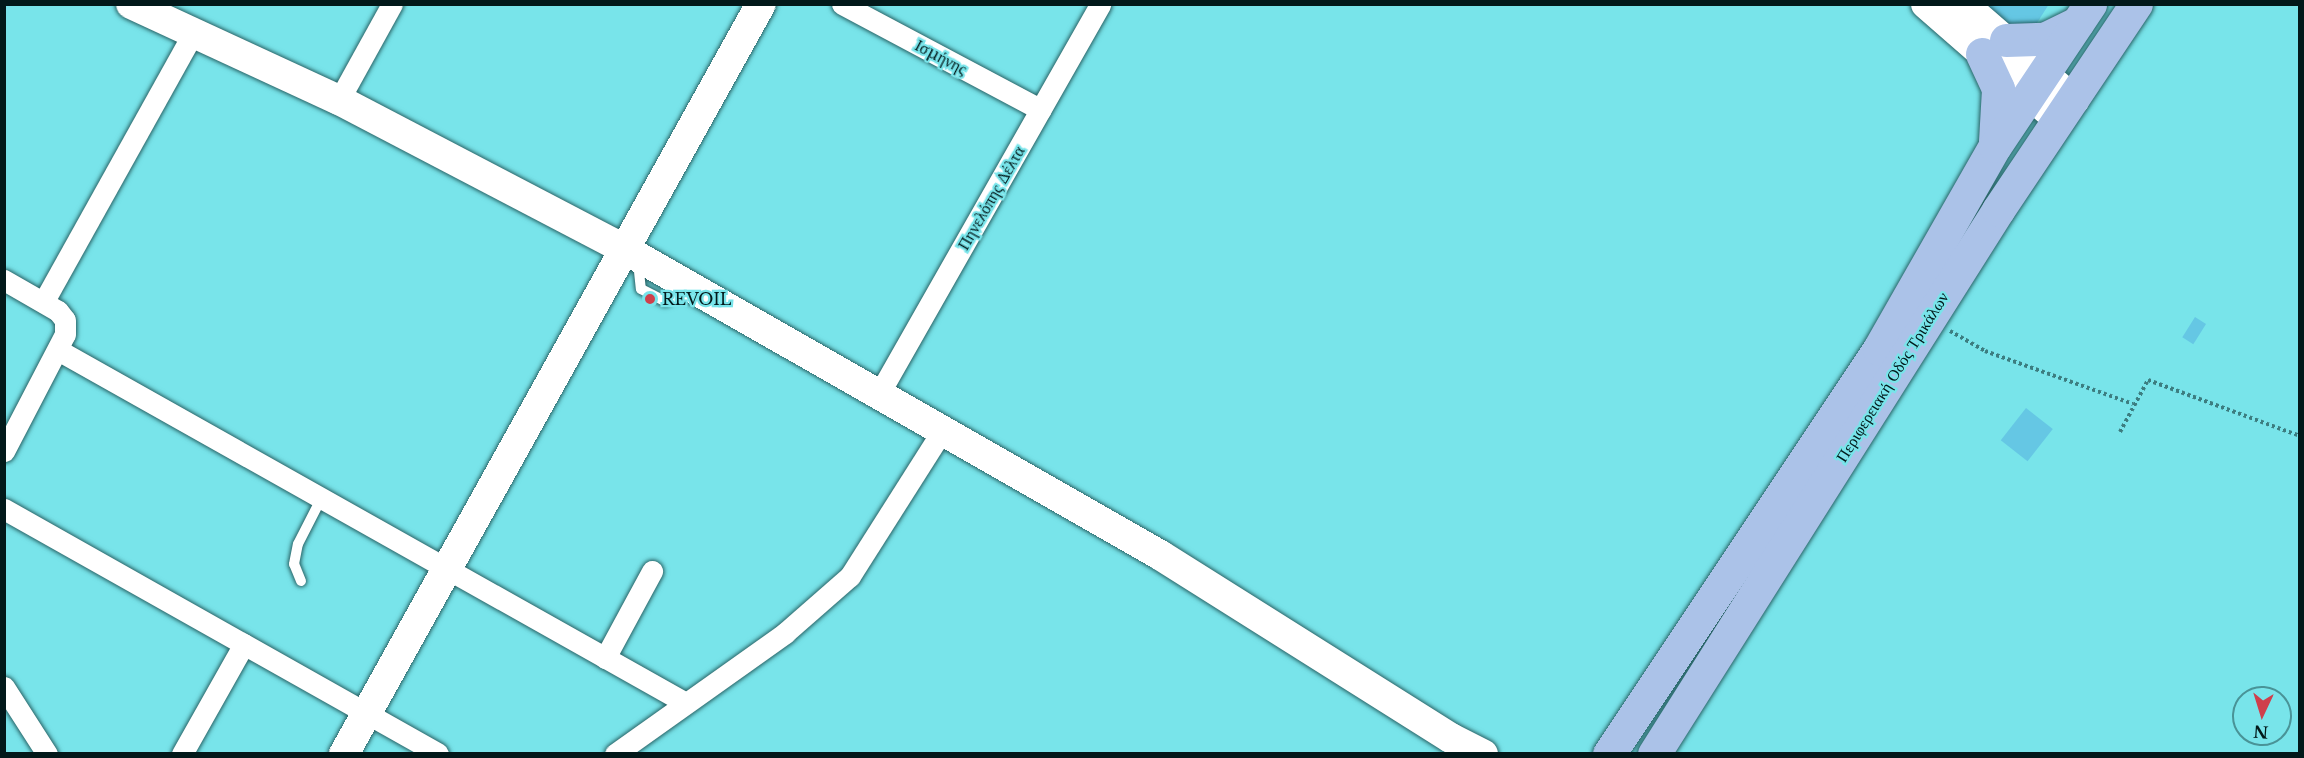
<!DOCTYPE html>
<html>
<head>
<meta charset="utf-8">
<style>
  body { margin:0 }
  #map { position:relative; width:2304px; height:758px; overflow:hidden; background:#78e4ea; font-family:"Libre Baskerville",serif }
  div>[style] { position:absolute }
  .building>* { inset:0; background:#65c7e4; transform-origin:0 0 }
  .path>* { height:4px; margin-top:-2px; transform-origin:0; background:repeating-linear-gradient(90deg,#3c7d80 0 3px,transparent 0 6px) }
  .roads { filter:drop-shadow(0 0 2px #296366) drop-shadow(0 0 2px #296366) }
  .lane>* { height:10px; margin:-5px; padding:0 5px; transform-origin:5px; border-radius:5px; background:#fff }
  .street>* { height:21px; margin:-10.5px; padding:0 10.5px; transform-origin:10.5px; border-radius:10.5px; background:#fff }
  .secondary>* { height:30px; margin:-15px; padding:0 15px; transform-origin:15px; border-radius:15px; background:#fff }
  .primary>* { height:33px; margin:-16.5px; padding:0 16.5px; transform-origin:16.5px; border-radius:16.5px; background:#abc2e8 }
  .dots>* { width:16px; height:16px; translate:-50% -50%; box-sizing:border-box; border:3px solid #78e4ea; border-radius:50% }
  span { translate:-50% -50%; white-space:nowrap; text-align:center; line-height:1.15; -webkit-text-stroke:4.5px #78e4ea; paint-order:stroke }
  .street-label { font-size:16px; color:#02191a }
  .poi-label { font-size:16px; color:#02191a }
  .left { translate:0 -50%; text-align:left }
  .frame { position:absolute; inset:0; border:6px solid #02191a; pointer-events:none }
  .north { position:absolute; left:2232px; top:686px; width:60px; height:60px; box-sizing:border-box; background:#78e4ea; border:2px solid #499397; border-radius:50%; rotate:184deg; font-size:16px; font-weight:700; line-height:24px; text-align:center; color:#02191a }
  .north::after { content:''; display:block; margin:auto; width:21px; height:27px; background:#cf3f4c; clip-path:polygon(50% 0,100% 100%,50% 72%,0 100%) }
</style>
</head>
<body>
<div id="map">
  <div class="building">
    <i style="clip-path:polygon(1982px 4px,2049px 4px,2032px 31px,2016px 33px)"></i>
    <i style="left:2195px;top:317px;width:13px;height:24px;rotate:32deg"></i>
    <i style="left:2026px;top:408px;width:34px;height:41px;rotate:38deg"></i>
  </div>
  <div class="path">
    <i style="left:1950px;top:331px;width:40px;rotate:29.7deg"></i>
    <i style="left:1985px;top:351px;width:157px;rotate:19.7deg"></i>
    <i style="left:2120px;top:432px;width:59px;rotate:-61.7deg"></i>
    <i style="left:2148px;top:380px;width:162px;rotate:20.2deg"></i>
  </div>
  <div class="roads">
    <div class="lane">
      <i style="left:638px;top:262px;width:27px;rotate:84deg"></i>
      <i style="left:641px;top:289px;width:27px;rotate:27deg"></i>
      <i style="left:665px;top:301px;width:27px;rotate:-20deg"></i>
      <i style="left:301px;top:581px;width:18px;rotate:-112deg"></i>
      <i style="left:294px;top:564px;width:20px;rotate:-79deg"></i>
      <i style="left:298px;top:544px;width:53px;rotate:-62.9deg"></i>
    </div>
    <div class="street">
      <i style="left:842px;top:4px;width:225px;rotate:28deg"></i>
      <i style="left:339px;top:100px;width:110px;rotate:-61.1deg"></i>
      <i style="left:4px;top:280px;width:62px;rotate:29.9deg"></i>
      <i style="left:58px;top:311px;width:11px;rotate:52deg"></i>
      <i style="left:65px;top:320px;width:14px;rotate:90deg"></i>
      <i style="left:65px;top:334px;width:132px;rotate:117.5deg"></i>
      <i style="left:44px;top:301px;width:309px;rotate:-60.9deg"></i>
      <i style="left:58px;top:350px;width:718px;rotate:29.35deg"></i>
      <i style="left:880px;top:392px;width:446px;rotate:-60.4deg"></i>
      <i style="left:4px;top:509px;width:498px;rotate:29.4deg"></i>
      <i style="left:605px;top:658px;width:99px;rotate:-61.6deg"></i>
      <i style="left:4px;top:687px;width:80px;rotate:57.3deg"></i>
      <i style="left:182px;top:754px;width:126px;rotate:-60.6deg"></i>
      <i style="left:615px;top:754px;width:209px;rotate:-35.4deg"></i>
      <i style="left:785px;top:633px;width:86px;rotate:-41.2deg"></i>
      <i style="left:850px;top:576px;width:175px;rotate:-57.6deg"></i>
    </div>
    <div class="secondary">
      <i style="left:131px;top:4px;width:229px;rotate:24.8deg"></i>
      <i style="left:339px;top:100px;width:324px;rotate:27.6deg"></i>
      <i style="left:626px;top:250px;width:615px;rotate:29.73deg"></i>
      <i style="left:1160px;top:555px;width:344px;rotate:32.2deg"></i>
      <i style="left:1451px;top:738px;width:36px;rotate:27deg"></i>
      <i style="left:1926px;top:4px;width:176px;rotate:41.1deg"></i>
      <i style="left:1963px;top:4px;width:147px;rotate:40.9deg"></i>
      <i style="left:344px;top:754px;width:858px;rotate:-60.93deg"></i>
    </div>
    <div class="primary">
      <i style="left:2006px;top:40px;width:38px;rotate:-2deg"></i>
      <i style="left:2044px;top:39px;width:37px;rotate:-26deg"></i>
      <i style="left:1982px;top:54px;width:38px;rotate:65deg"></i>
      <i style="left:1998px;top:89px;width:52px;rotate:93.3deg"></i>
      <i style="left:1609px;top:754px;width:487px;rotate:-56.3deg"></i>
      <i style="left:1879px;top:349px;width:234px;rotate:-60.3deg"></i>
      <i style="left:1995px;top:146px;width:171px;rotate:-56.2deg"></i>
      <i style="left:1654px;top:754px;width:644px;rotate:-57.69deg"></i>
      <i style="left:1998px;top:210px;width:248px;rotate:-56.2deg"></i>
    </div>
  </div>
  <div class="dots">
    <i style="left:650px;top:299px;background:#cf3f4c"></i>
  </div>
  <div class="street-label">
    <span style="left:941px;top:57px;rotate:28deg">Ισμήνης</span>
    <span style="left:991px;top:198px;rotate:-60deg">Πηνελόπης Δέλτα</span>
    <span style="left:1892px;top:377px;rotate:-58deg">Περιφερειακή Οδός Τρικάλων</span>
  </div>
  <div class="poi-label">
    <span class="left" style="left:662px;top:299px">REVOIL</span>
  </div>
  <div class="frame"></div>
  <div class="north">N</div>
</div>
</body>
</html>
